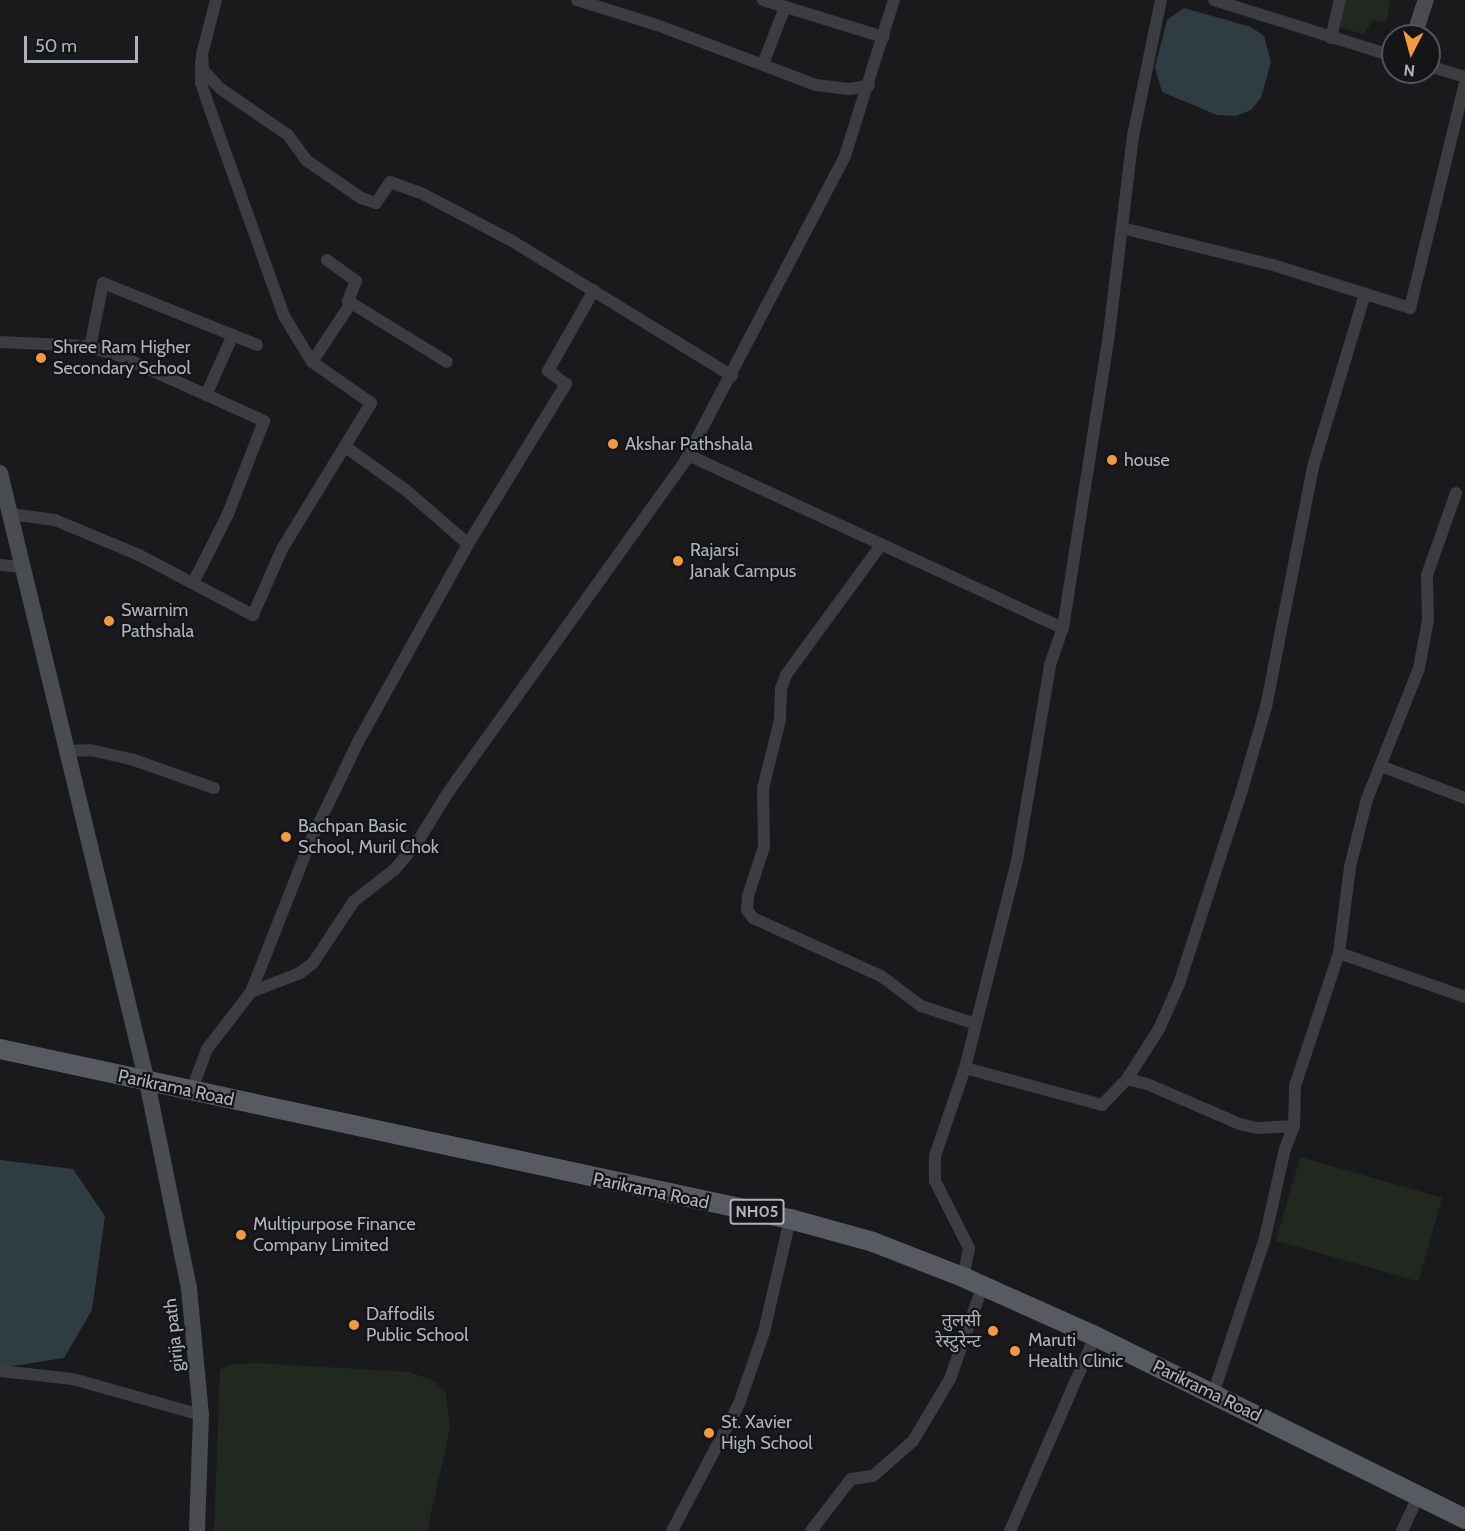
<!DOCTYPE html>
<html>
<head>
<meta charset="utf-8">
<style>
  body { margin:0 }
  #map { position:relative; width:1465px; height:1531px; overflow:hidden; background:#1a1a1c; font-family:Cabin,"Noto Sans Devanagari",sans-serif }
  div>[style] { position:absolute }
  .green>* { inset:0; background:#202820; transform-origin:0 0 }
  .water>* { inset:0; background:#2f3c41 }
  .street>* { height:12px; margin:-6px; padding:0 6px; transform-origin:6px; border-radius:6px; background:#3b3d41 }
  .secondary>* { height:16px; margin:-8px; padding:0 8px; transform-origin:8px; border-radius:8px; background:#494c51 }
  .primary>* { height:20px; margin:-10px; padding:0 10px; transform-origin:10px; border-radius:10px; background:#575a60 }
  .dots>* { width:16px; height:16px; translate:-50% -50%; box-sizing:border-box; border:3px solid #151517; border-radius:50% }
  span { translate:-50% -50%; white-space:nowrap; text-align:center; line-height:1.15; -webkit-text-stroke:4.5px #151517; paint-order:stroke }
  .shield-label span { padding:2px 4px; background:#151517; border:2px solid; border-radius:4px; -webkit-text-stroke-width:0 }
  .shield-label { font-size:16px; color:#acb3bc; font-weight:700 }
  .poi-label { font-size:18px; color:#acb3bc }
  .left { translate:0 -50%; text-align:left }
  .right { translate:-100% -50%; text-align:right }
  .street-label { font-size:18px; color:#acb3bc }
  .north { position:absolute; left:1381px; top:24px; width:60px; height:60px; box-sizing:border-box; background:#151517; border:2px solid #515459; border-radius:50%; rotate:186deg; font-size:16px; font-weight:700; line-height:24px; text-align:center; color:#acb3bc }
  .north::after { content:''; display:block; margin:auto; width:21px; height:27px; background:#f49a3a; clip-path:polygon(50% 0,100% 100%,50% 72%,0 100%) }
  .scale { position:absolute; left:24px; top:36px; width:114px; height:27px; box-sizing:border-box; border:3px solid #acb3bc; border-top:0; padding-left:8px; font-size:18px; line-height:21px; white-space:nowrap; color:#acb3bc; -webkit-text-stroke:4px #151517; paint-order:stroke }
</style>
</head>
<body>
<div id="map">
  <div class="green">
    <i style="clip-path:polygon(1342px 0,1391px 0,1386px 23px,1373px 20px,1364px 34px,1336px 27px)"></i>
    <i style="left:1300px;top:1157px;width:148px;height:87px;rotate:16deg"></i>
    <i style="clip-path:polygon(257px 1363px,410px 1372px,434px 1381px,446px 1393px,450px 1428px,427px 1531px,214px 1531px,220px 1370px,232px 1364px)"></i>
  </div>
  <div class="water">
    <i style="clip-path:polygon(1184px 8px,1251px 27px,1264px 36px,1271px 62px,1261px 98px,1251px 110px,1236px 116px,1217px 115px,1162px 92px,1155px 67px,1167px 20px)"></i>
    <i style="clip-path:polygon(0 1160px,73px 1169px,105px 1216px,92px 1310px,64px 1358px,0 1368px)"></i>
  </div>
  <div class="street">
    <i style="left:216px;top:0;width:56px;rotate:104.5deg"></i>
    <i style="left:202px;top:54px;width:16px;rotate:86deg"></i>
    <i style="left:203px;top:70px;width:26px;rotate:47deg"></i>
    <i style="left:221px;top:89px;width:81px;rotate:34.5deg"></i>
    <i style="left:288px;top:135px;width:31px;rotate:54deg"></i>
    <i style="left:306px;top:160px;width:67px;rotate:34.6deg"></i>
    <i style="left:361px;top:198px;width:16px;rotate:18deg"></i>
    <i style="left:376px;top:203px;width:25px;rotate:-56deg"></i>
    <i style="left:390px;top:182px;width:35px;rotate:20deg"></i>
    <i style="left:423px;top:194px;width:101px;rotate:27.8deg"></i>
    <i style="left:512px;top:241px;width:258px;rotate:31.5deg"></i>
    <i style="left:577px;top:0;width:84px;rotate:17.4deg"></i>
    <i style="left:657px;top:25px;width:170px;rotate:20.7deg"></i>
    <i style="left:816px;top:85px;width:33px;rotate:7deg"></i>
    <i style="left:849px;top:89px;width:20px;rotate:-9deg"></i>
    <i style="left:763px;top:0;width:126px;rotate:17.1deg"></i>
    <i style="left:1214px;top:0;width:188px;rotate:17.4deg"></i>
    <i style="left:1331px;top:38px;width:39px;rotate:-77deg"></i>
    <i style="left:763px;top:64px;width:61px;rotate:-68.9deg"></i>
    <i style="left:1429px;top:66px;width:38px;rotate:17deg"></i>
    <i style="left:1122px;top:228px;width:155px;rotate:13.8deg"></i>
    <i style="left:1273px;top:265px;width:144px;rotate:17.4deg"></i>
    <i style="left:1410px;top:308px;width:232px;rotate:-76.3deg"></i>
    <i style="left:327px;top:260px;width:36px;rotate:36deg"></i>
    <i style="left:356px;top:281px;width:22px;rotate:112deg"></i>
    <i style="left:348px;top:301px;width:116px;rotate:31.6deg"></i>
    <i style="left:0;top:342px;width:86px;rotate:2.7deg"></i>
    <i style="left:86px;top:346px;width:35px;rotate:16deg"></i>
    <i style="left:120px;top:356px;width:158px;rotate:24.3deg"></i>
    <i style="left:264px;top:421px;width:100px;rotate:111.2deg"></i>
    <i style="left:228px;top:514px;width:77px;rotate:116.9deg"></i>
    <i style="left:90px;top:347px;width:65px;rotate:-78.5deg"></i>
    <i style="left:103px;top:283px;width:166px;rotate:21.9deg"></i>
    <i style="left:312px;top:362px;width:71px;rotate:-56.5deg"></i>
    <i style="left:206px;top:395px;width:66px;rotate:-65.8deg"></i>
    <i style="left:347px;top:448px;width:74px;rotate:35.6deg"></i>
    <i style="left:407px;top:491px;width:81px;rotate:41deg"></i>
    <i style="left:688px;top:455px;width:413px;rotate:24.8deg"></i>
    <i style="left:1063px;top:628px;width:290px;rotate:-81.1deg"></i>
    <i style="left:1108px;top:342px;width:208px;rotate:-83.1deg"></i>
    <i style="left:1133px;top:136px;width:139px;rotate:-78.4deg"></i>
    <i style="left:11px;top:514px;width:44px;rotate:7.8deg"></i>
    <i style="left:55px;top:520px;width:91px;rotate:22.6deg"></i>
    <i style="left:139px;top:555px;width:129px;rotate:27.8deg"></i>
    <i style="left:253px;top:615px;width:72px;rotate:-66.3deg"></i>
    <i style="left:282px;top:549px;width:171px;rotate:-58.6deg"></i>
    <i style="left:371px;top:403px;width:72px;rotate:-145.2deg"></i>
    <i style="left:312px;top:362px;width:54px;rotate:-121.3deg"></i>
    <i style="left:284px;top:316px;width:222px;rotate:-109.7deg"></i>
    <i style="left:209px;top:107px;width:25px;rotate:-108deg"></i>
    <i style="left:201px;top:83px;width:21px;rotate:-90deg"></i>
    <i style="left:881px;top:545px;width:161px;rotate:126.2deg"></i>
    <i style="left:786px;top:675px;width:15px;rotate:110deg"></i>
    <i style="left:781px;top:689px;width:31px;rotate:92deg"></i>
    <i style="left:780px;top:720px;width:70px;rotate:104deg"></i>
    <i style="left:763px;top:788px;width:59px;rotate:89deg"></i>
    <i style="left:764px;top:847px;width:52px;rotate:108.1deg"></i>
    <i style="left:748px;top:896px;width:14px;rotate:94deg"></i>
    <i style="left:747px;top:910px;width:10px;rotate:53deg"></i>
    <i style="left:753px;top:918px;width:141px;rotate:24.4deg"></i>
    <i style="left:881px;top:976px;width:50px;rotate:36.9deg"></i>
    <i style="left:921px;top:1006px;width:58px;rotate:18.1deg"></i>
    <i style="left:0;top:565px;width:23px;rotate:5deg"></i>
    <i style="left:67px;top:751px;width:23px;rotate:-2deg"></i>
    <i style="left:90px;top:750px;width:42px;rotate:12.4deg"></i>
    <i style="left:131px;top:759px;width:88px;rotate:19.3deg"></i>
    <i style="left:1383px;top:767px;width:88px;rotate:20.7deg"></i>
    <i style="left:1339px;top:953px;width:133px;rotate:19.2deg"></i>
    <i style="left:251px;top:992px;width:163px;rotate:-68.5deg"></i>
    <i style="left:311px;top:840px;width:109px;rotate:-64.4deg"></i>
    <i style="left:358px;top:742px;width:227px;rotate:-60.9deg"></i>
    <i style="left:468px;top:544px;width:188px;rotate:-58.5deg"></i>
    <i style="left:566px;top:384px;width:22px;rotate:-144deg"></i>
    <i style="left:548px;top:371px;width:93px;rotate:-60.4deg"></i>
    <i style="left:965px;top:1068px;width:142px;rotate:15.1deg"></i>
    <i style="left:1102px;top:1105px;width:36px;rotate:-46deg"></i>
    <i style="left:1127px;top:1079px;width:21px;rotate:14deg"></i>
    <i style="left:1147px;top:1084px;width:101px;rotate:23.3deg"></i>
    <i style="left:1240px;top:1124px;width:18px;rotate:13deg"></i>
    <i style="left:1258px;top:1128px;width:36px;rotate:-3deg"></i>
    <i style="left:1127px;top:1079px;width:59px;rotate:-57.4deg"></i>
    <i style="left:1159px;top:1029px;width:49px;rotate:-66deg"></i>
    <i style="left:1179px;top:984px;width:204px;rotate:-72deg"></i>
    <i style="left:1242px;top:790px;width:86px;rotate:-73.9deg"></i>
    <i style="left:1266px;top:707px;width:245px;rotate:-78.9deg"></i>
    <i style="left:1313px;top:467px;width:181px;rotate:-73.3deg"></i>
    <i style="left:191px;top:1092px;width:46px;rotate:-69.6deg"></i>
    <i style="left:207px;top:1049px;width:72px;rotate:-52.3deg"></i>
    <i style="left:251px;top:992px;width:53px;rotate:-21.2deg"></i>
    <i style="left:300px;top:973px;width:16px;rotate:-38deg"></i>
    <i style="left:313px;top:963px;width:74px;rotate:-56.5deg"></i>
    <i style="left:354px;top:901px;width:51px;rotate:-37.8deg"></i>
    <i style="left:394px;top:870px;width:32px;rotate:-49deg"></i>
    <i style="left:415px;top:846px;width:65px;rotate:-58.3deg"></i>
    <i style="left:449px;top:791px;width:406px;rotate:-54.4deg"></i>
    <i style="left:685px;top:461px;width:344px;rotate:-62.3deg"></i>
    <i style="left:845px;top:156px;width:164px;rotate:-72.6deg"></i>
    <i style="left:963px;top:1277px;width:30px;rotate:-78deg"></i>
    <i style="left:969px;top:1248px;width:75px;rotate:-116.9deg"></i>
    <i style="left:935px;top:1181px;width:25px;rotate:-90deg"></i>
    <i style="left:935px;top:1156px;width:93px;rotate:-71.2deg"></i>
    <i style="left:965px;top:1068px;width:213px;rotate:-75.9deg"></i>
    <i style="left:1017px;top:861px;width:199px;rotate:-80.4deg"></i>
    <i style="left:1050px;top:665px;width:39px;rotate:-71deg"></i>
    <i style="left:0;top:1371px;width:73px;rotate:6.3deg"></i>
    <i style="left:73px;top:1379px;width:133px;rotate:15.7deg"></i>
    <i style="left:1213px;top:1394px;width:160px;rotate:-71.5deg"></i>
    <i style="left:1264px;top:1242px;width:95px;rotate:-77.3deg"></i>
    <i style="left:1285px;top:1149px;width:25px;rotate:-69deg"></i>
    <i style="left:1294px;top:1126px;width:40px;rotate:-88.6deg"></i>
    <i style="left:1295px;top:1086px;width:140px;rotate:-71.7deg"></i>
    <i style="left:1339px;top:953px;width:87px;rotate:-82.7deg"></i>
    <i style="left:1350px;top:867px;width:70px;rotate:-76deg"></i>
    <i style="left:1367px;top:799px;width:141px;rotate:-68.3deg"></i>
    <i style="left:1419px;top:668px;width:49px;rotate:-79.4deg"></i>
    <i style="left:1428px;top:620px;width:45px;rotate:-91.3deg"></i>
    <i style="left:1427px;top:575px;width:87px;rotate:-70.5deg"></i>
    <i style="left:672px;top:1531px;width:144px;rotate:-62.2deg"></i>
    <i style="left:739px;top:1404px;width:76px;rotate:-70.9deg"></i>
    <i style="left:764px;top:1332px;width:116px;rotate:-77deg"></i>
    <i style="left:811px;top:1531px;width:66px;rotate:-52.4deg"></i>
    <i style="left:851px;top:1479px;width:22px;rotate:-8deg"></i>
    <i style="left:873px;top:1476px;width:53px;rotate:-41.2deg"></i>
    <i style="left:913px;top:1441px;width:72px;rotate:-59.2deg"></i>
    <i style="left:950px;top:1379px;width:100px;rotate:-70.7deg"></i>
    <i style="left:1010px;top:1531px;width:213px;rotate:-66.4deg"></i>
    <i style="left:1402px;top:1531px;width:38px;rotate:-65deg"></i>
  </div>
  <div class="secondary">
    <i style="left:1414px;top:36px;width:38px;rotate:-72deg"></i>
    <i style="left:0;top:473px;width:626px;rotate:76.43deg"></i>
    <i style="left:147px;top:1082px;width:210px;rotate:78.5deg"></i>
    <i style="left:189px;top:1288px;width:128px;rotate:84.6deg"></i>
    <i style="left:201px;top:1415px;width:116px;rotate:92deg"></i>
  </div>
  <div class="primary">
    <i style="left:0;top:1049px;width:808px;rotate:12.14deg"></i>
    <i style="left:790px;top:1219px;width:86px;rotate:15.5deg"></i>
    <i style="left:873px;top:1242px;width:97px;rotate:21.3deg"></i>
    <i style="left:963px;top:1277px;width:145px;rotate:24.1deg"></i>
    <i style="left:1095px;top:1336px;width:413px;rotate:26.3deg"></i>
  </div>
  <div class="dots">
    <i style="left:41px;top:358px;background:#f49a3a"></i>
    <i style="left:613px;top:444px;background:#f49a3a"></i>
    <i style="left:1112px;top:460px;background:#f49a3a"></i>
    <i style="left:678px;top:561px;background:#f49a3a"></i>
    <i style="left:109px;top:621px;background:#f49a3a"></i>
    <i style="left:286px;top:837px;background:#f49a3a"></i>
    <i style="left:241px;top:1235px;background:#f49a3a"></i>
    <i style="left:354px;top:1325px;background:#f49a3a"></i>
    <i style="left:993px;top:1331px;background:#f49a3a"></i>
    <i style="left:1015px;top:1351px;background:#f49a3a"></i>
    <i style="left:709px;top:1433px;background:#f49a3a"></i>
  </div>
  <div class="shield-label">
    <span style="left:757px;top:1212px">NH05</span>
  </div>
  <div class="poi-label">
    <span class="left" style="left:53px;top:358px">Shree Ram Higher<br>Secondary School</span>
    <span class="left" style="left:625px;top:444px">Akshar Pathshala</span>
    <span class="left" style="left:1124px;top:460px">house</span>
    <span class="left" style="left:690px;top:561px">Rajarsi<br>Janak Campus</span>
    <span class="left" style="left:121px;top:621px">Swarnim<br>Pathshala</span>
    <span class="left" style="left:298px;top:837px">Bachpan Basic<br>School, Muril Chok</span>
    <span class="left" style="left:253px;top:1235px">Multipurpose Finance<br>Company Limited</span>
    <span class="left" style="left:366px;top:1325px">Daffodils<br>Public School</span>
    <span class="right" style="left:981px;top:1331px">तुलसी<br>रेस्टुरेन्ट</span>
    <span class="left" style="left:1028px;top:1351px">Maruti<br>Health Clinic</span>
    <span class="left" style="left:721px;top:1433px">St. Xavier<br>High School</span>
  </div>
  <div class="street-label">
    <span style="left:176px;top:1088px;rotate:12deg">Parikrama Road</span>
    <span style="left:651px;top:1191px;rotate:12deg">Parikrama Road</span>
    <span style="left:174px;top:1335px;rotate:-96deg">girija path</span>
    <span style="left:1207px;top:1391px;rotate:26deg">Parikrama Road</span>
  </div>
  <div class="north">N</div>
  <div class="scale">50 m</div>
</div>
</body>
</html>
